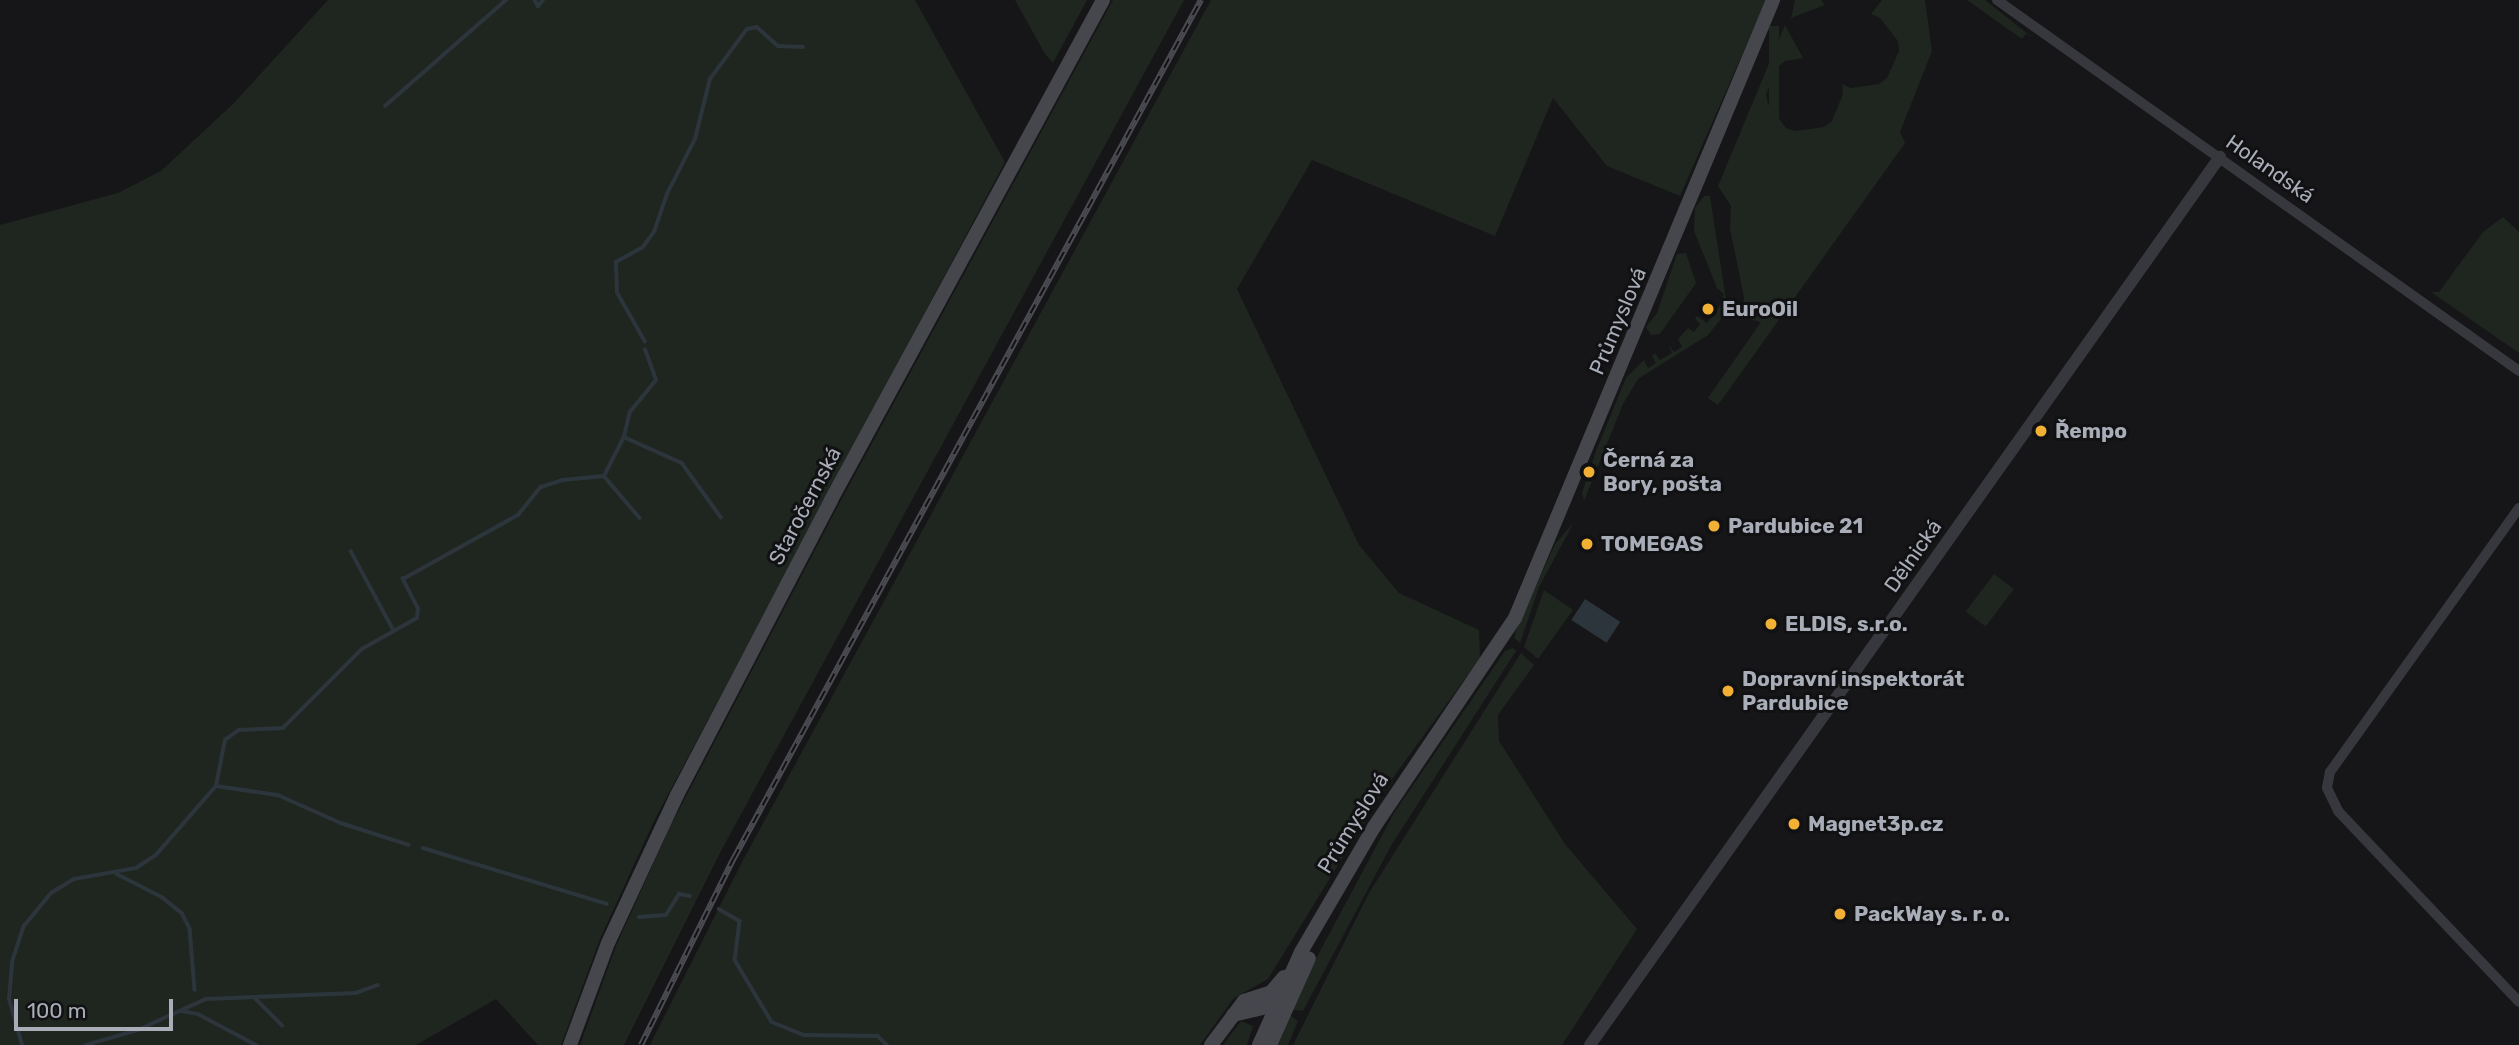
<!DOCTYPE html>
<html>
<head>
<meta charset="utf-8">
<style>
  body { margin:0 }
  #map { position:relative; width:2519px; height:1045px; overflow:hidden; background:#161618; font-family:Rubik,sans-serif }
  div>[style] { position:absolute }
  .green>* { inset:0; background:#1e261f; transform-origin:0 0 }
  .water>* { inset:0; background:#2c353c; transform-origin:0 0 }
  .stream>* { height:3.5px; margin:-1.75px; padding:0 1.75px; transform-origin:1.75px; border-radius:1.75px; background:#2c353c }
  .minor>* { height:10px; margin:-5px; padding:0 5px; transform-origin:5px; border-radius:5px; background:#37383d }
  .tertiary>* { height:12px; margin:-6px; padding:0 6px; transform-origin:6px; border-radius:6px; background:#37383d }
  .secondary>* { height:14px; margin:-7px; padding:0 7px; transform-origin:7px; border-radius:7px; background:#45474d }
  .rail>* { height:6px; margin-top:-3px; transform-origin:0; background:repeating-linear-gradient(90deg,#111113 0 10px,#4a4c52 0 20px); box-sizing:border-box; border-block:2px solid #4a4c52 }
  .dots>* { width:19px; height:19px; translate:-50% -50%; box-sizing:border-box; border:4px solid #111113; border-radius:50% }
  span { translate:-50% -50%; white-space:nowrap; text-align:center; line-height:1.15; -webkit-text-stroke:6px #111113; paint-order:stroke }
  .street-label { font-size:21px; color:#a8adb8 }
  .poi-label { font-size:21px; color:#a8adb8; font-weight:700 }
  .left { translate:0 -50%; text-align:left }
  .scale { position:absolute; left:14px; top:999px; width:159px; height:32px; box-sizing:border-box; border:4px solid #a8adb8; border-top:0; padding-left:9px; font-size:21px; line-height:24px; white-space:nowrap; color:#a8adb8; -webkit-text-stroke:5px #111113; paint-order:stroke }
</style>
</head>
<body>
<div id="map">
  <div class="green">
    <i style="clip-path:polygon(328px 0,915px 0,1005px 162px,654px 821px,600px 939px,561px 1045px,538px 1045px,496px 999px,416px 1045px,0 1045px,0 225px,118px 193px,161px 171px,234px 103px)"></i>
    <i style="clip-path:polygon(1015px 0,1087px 0,1053px 63px,1045px 54px)"></i>
    <i style="clip-path:polygon(1113px 0,1184px 0,721px 851px,624px 1045px,580px 1045px,616px 946px,669px 829px,839px 504px)"></i>
    <i style="clip-path:polygon(1211px 0,1766px 0,1680px 196px,1607px 166px,1553px 98px,1495px 236px,1312px 160px,1237px 289px,1359px 545px,1399px 593px,1479px 630px,1480px 658px,1384px 790px,1268px 979px,1234px 998px,1200px 1045px,650px 1045px,742px 862px)"></i>
    <i style="clip-path:polygon(1795px 0,1821px 0,1825px 5px,1791px 18px)"></i>
    <i style="clip-path:polygon(1882px 0,1925px 0,1932px 51px,1900px 132px,1905px 143px,1718px 405px,1708px 398px,1761px 322px,1742px 317px,1744px 297px,1730px 229px,1731px 206px,1718px 186px,1785px 25px,1803px 58px,1785px 61px,1778px 67px,1766px 94px,1768px 104px,1786px 128px,1795px 131px,1824px 127px,1832px 121px,1843px 94px,1842px 84px,1851px 88px,1879px 84px,1887px 78px,1899px 51px,1898px 41px,1880px 18px,1871px 14px)"></i>
    <i style="clip-path:polygon(1967px 0,1985px 0,2033px 38px,2026px 34px,2022px 39px)"></i>
    <i style="left:1769px;top:26px;width:10px;height:154px"></i>
    <i style="clip-path:polygon(1704px 196px,1710px 196px,1726px 300px,1724px 315px,1708px 335px,1638px 379px,1623px 404px,1584px 501px,1582px 493px,1596px 451px,1626px 378px,1644px 360px,1648px 368px,1656px 363px,1652px 356px,1655px 353px,1660px 360px,1672px 353px,1669px 345px,1674px 352px,1682px 347px,1678px 339px,1688px 328px,1694px 332px,1700px 324px,1695px 319px,1697px 316px,1707px 323px,1719px 307px,1724px 294px,1717px 288px,1694px 231px,1695px 208px)"></i>
    <i style="clip-path:polygon(2503px 217px,2519px 232px,2519px 353px,2431px 292px,2439px 292px,2483px 232px)"></i>
    <i style="clip-path:polygon(1686px 253px,1696px 283px,1660px 334px,1651px 335px,1646px 327px,1657px 313px,1677px 254px)"></i>
    <i style="clip-path:polygon(1574px 522px,1539px 587px,1520px 643px,1514px 638px,1516px 630px,1555px 544px)"></i>
    <i style="left:1994px;top:574px;width:25px;height:47px;rotate:37deg"></i>
    <i style="clip-path:polygon(1544px 590px,1573px 610px,1538px 659px,1524px 647px)"></i>
    <i style="clip-path:polygon(1513px 648px,1516px 651px,1392px 844px,1303px 1011px,1289px 1009px,1394px 813px,1505px 651px)"></i>
    <i style="clip-path:polygon(1521px 653px,1534px 665px,1498px 715px,1499px 741px,1565px 844px,1637px 929px,1562px 1045px,1293px 1045px,1369px 893px)"></i>
    <i style="clip-path:polygon(1287px 1013px,1298px 1021px,1288px 1045px,1273px 1045px)"></i>
    <i style="clip-path:polygon(1241px 1021px,1253px 1026px,1247px 1045px,1223px 1045px)"></i>
  </div>
  <div class="water">
    <i style="left:1585px;top:599px;width:42px;height:25px;rotate:33deg"></i>
  </div>
  <div class="stream">
    <i style="left:535px;top:0;width:7px;rotate:63deg"></i>
    <i style="left:538px;top:6px;width:8px;rotate:-50deg"></i>
    <i style="left:385px;top:106px;width:161px;rotate:-41.2deg"></i>
    <i style="left:645px;top:342px;width:56px;rotate:-119.7deg"></i>
    <i style="left:617px;top:293px;width:31px;rotate:-92deg"></i>
    <i style="left:616px;top:262px;width:31px;rotate:-29deg"></i>
    <i style="left:643px;top:247px;width:19px;rotate:-54deg"></i>
    <i style="left:654px;top:232px;width:40px;rotate:-71.1deg"></i>
    <i style="left:667px;top:194px;width:62px;rotate:-63deg"></i>
    <i style="left:695px;top:139px;width:62px;rotate:-76deg"></i>
    <i style="left:710px;top:79px;width:62px;rotate:-53.5deg"></i>
    <i style="left:747px;top:29px;width:10px;rotate:-11deg"></i>
    <i style="left:757px;top:27px;width:28px;rotate:42deg"></i>
    <i style="left:778px;top:46px;width:25px;rotate:2deg"></i>
    <i style="left:624px;top:437px;width:64px;rotate:24.1deg"></i>
    <i style="left:682px;top:463px;width:67px;rotate:54.2deg"></i>
    <i style="left:604px;top:476px;width:55px;rotate:49.4deg"></i>
    <i style="left:351px;top:551px;width:89px;rotate:61.7deg"></i>
    <i style="left:216px;top:786px;width:47px;rotate:-78.9deg"></i>
    <i style="left:225px;top:740px;width:17px;rotate:-36deg"></i>
    <i style="left:239px;top:730px;width:44px;rotate:-2.6deg"></i>
    <i style="left:283px;top:728px;width:112px;rotate:-45deg"></i>
    <i style="left:362px;top:649px;width:63px;rotate:-29.4deg"></i>
    <i style="left:417px;top:618px;width:9px;rotate:-84deg"></i>
    <i style="left:418px;top:609px;width:34px;rotate:-117deg"></i>
    <i style="left:403px;top:579px;width:132px;rotate:-29.1deg"></i>
    <i style="left:518px;top:515px;width:36px;rotate:-51deg"></i>
    <i style="left:541px;top:487px;width:22px;rotate:-18deg"></i>
    <i style="left:562px;top:480px;width:42px;rotate:-5.4deg"></i>
    <i style="left:604px;top:476px;width:44px;rotate:-62.9deg"></i>
    <i style="left:624px;top:437px;width:26px;rotate:-77deg"></i>
    <i style="left:630px;top:412px;width:41px;rotate:-50.9deg"></i>
    <i style="left:656px;top:380px;width:32px;rotate:-110deg"></i>
    <i style="left:423px;top:848px;width:192px;rotate:16.9deg"></i>
    <i style="left:117px;top:874px;width:51px;rotate:27.1deg"></i>
    <i style="left:162px;top:897px;width:26px;rotate:39deg"></i>
    <i style="left:182px;top:913px;width:18px;rotate:63deg"></i>
    <i style="left:190px;top:929px;width:61px;rotate:85.3deg"></i>
    <i style="left:719px;top:909px;width:24px;rotate:30deg"></i>
    <i style="left:740px;top:921px;width:39px;rotate:97deg"></i>
    <i style="left:735px;top:960px;width:72px;rotate:59.2deg"></i>
    <i style="left:772px;top:1022px;width:35px;rotate:22deg"></i>
    <i style="left:804px;top:1035px;width:74px;rotate:0.8deg"></i>
    <i style="left:878px;top:1036px;width:13px;rotate:45deg"></i>
    <i style="left:639px;top:917px;width:27px;rotate:-4deg"></i>
    <i style="left:666px;top:915px;width:25px;rotate:-58deg"></i>
    <i style="left:679px;top:894px;width:11px;rotate:10deg"></i>
    <i style="left:254px;top:997px;width:40px;rotate:45deg"></i>
    <i style="left:182px;top:1011px;width:16px;rotate:11deg"></i>
    <i style="left:198px;top:1014px;width:66px;rotate:28.1deg"></i>
    <i style="left:22px;top:1045px;width:48px;rotate:-105.8deg"></i>
    <i style="left:9px;top:999px;width:37px;rotate:-85deg"></i>
    <i style="left:12px;top:962px;width:38px;rotate:-72deg"></i>
    <i style="left:24px;top:926px;width:43px;rotate:-50.7deg"></i>
    <i style="left:51px;top:893px;width:27px;rotate:-31deg"></i>
    <i style="left:74px;top:879px;width:63px;rotate:-10.1deg"></i>
    <i style="left:136px;top:868px;width:24px;rotate:-33deg"></i>
    <i style="left:156px;top:855px;width:91px;rotate:-49deg"></i>
    <i style="left:216px;top:786px;width:63px;rotate:8.3deg"></i>
    <i style="left:278px;top:795px;width:69px;rotate:24deg"></i>
    <i style="left:341px;top:823px;width:71px;rotate:17.9deg"></i>
    <i style="left:86px;top:1045px;width:54px;rotate:-16.1deg"></i>
    <i style="left:138px;top:1030px;width:75px;rotate:-24.5deg"></i>
    <i style="left:206px;top:999px;width:150px;rotate:-2.3deg"></i>
    <i style="left:356px;top:993px;width:23px;rotate:-20deg"></i>
  </div>
  <div class="minor">
    <i style="left:1997px;top:0;width:640px;rotate:35.4deg"></i>
    <i style="left:2519px;top:508px;width:325px;rotate:125.6deg"></i>
    <i style="left:2330px;top:772px;width:16px;rotate:101deg"></i>
    <i style="left:2327px;top:788px;width:25px;rotate:64deg"></i>
    <i style="left:2338px;top:811px;width:263px;rotate:46.5deg"></i>
  </div>
  <div class="tertiary">
    <i style="left:1590px;top:1045px;width:1089px;rotate:-54.65deg"></i>
  </div>
  <div class="secondary">
    <i style="left:1233px;top:1015px;width:47px;rotate:-13.4deg"></i>
    <i style="left:570px;top:1045px;width:109px;rotate:-69.6deg"></i>
    <i style="left:608px;top:943px;width:163px;rotate:-65deg"></i>
    <i style="left:677px;top:795px;width:333px;rotate:-62.4deg"></i>
    <i style="left:831px;top:500px;width:569px;rotate:-61.45deg"></i>
    <i style="left:1211px;top:1045px;width:55px;rotate:-53.1deg"></i>
    <i style="left:1244px;top:1001px;width:28px;rotate:-18deg"></i>
    <i style="left:1271px;top:992px;width:20px;rotate:-49deg"></i>
    <i style="left:1259px;top:1045px;width:102px;rotate:-65.7deg"></i>
    <i style="left:1301px;top:952px;width:145px;rotate:-59.7deg"></i>
    <i style="left:1374px;top:827px;width:252px;rotate:-56deg"></i>
    <i style="left:1515px;top:618px;width:670px;rotate:-67.34deg"></i>
    <i style="left:1270px;top:1045px;width:95px;rotate:-65.9deg"></i>
  </div>
  <div class="rail">
    <i style="left:641px;top:1045px;width:209px;rotate:-63.6deg"></i>
    <i style="left:734px;top:858px;width:977px;rotate:-61.44deg"></i>
  </div>
  <div class="dots">
    <i style="left:1708px;top:309px;background:#f2b134"></i>
    <i style="left:2041px;top:431px;background:#f2b134"></i>
    <i style="left:1589px;top:472px;background:#f2b134"></i>
    <i style="left:1714px;top:526px;background:#f2b134"></i>
    <i style="left:1587px;top:544px;background:#f2b134"></i>
    <i style="left:1771px;top:624px;background:#f2b134"></i>
    <i style="left:1728px;top:691px;background:#f2b134"></i>
    <i style="left:1794px;top:824px;background:#f2b134"></i>
    <i style="left:1840px;top:914px;background:#f2b134"></i>
  </div>
  <div class="street-label">
    <span style="left:2270px;top:169px;rotate:35deg">Holandská</span>
    <span style="left:1618px;top:321px;rotate:-67deg">Průmyslová</span>
    <span style="left:805px;top:506px;rotate:-62deg">Staročernská</span>
    <span style="left:1913px;top:556px;rotate:-55deg">Dělnická</span>
    <span style="left:1353px;top:823px;rotate:-58deg">Průmyslová</span>
  </div>
  <div class="poi-label">
    <span class="left" style="left:1722px;top:309px">EuroOil</span>
    <span class="left" style="left:2055px;top:431px">Řempo</span>
    <span class="left" style="left:1603px;top:472px">Černá za<br>Bory, pošta</span>
    <span class="left" style="left:1728px;top:526px">Pardubice 21</span>
    <span class="left" style="left:1601px;top:544px">TOMEGAS</span>
    <span class="left" style="left:1785px;top:624px">ELDIS, s.r.o.</span>
    <span class="left" style="left:1742px;top:691px">Dopravní inspektorát<br>Pardubice</span>
    <span class="left" style="left:1808px;top:824px">Magnet3p.cz</span>
    <span class="left" style="left:1854px;top:914px">PackWay s. r. o.</span>
  </div>
  <div class="scale">100 m</div>
</div>
</body>
</html>
